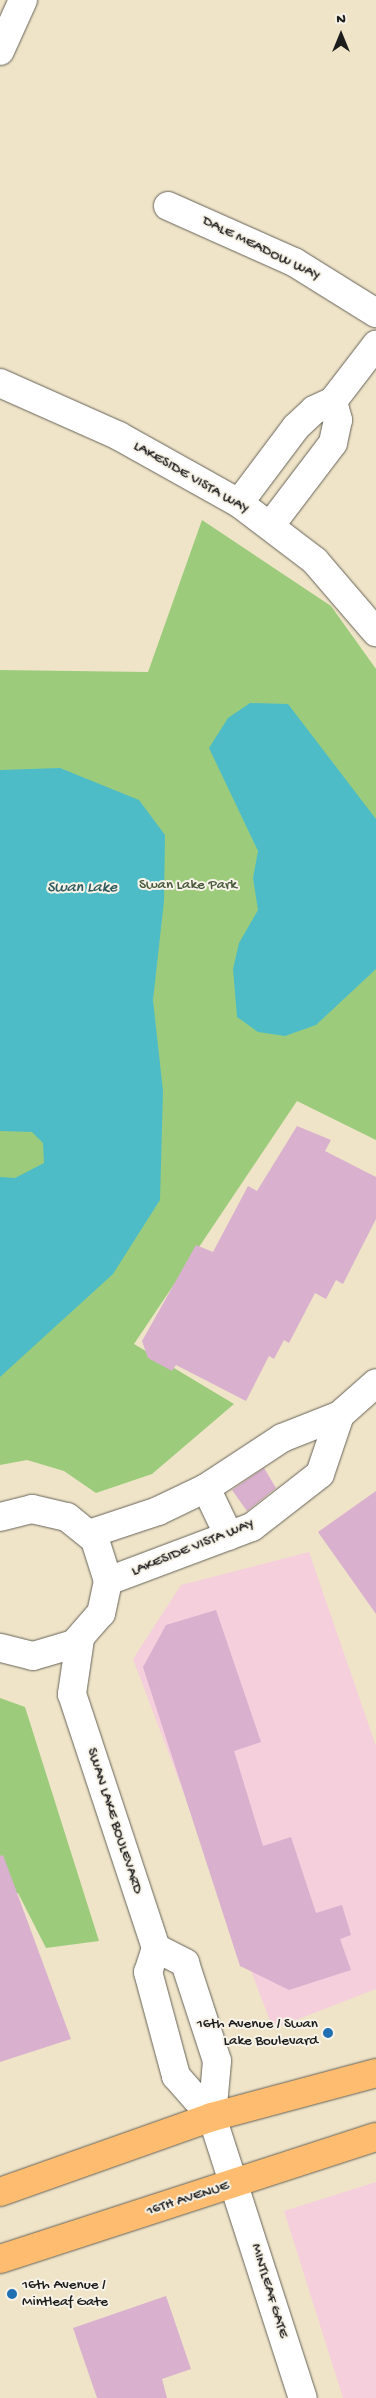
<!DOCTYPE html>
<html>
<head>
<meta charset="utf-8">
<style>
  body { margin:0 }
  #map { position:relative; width:376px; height:2398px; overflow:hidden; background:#efe4c8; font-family:"Gochi Hand",sans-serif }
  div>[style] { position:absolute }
  .built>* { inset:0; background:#f5cfdc }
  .green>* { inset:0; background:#9ccc7b }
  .water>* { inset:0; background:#4ebcc7 }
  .building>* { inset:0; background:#d9b0ce }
  .roads { filter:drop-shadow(0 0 1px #666258) drop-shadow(0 0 1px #666258) }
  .minor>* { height:28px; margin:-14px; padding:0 14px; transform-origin:14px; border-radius:14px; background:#fff }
  .major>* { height:28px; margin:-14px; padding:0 14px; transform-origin:14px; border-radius:14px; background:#fdbc70 }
  .dots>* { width:14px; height:14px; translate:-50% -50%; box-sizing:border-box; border:2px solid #f7f3e8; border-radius:50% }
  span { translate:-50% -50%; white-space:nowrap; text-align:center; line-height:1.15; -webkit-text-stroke:4px #f7f3e8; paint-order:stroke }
  .street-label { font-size:15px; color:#1c1c1c }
  .park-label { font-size:15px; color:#495a3d }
  .poi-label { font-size:15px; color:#1c1c1c }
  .right { translate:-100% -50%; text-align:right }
  .left { translate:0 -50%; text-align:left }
  .water-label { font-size:16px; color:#305c60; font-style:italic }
  .north { position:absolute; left:316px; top:10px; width:50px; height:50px; -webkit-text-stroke:4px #f7f3e8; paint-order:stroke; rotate:0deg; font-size:14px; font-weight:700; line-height:20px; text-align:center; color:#1c1c1c }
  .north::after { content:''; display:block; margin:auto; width:18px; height:22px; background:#1c1c1c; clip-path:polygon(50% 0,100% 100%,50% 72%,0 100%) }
</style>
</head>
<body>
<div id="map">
  <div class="built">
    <i style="clip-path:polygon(309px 1552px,376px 1746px,376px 1989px,273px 2029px,133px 1659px,181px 1585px)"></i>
    <i style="clip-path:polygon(376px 2182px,376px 2398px,343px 2398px,284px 2211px)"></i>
  </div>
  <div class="green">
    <i style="clip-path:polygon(202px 520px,331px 606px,376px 669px,376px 1140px,297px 1101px,134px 1344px,234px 1404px,152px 1474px,96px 1493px,64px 1471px,27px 1460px,0 1465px,0 670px,148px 672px)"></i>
    <i style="clip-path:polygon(0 1698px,25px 1707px,99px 1941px,46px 1948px,18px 1893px,0 1899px)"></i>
  </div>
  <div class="water">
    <i style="clip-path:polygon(250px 703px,288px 704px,376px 819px,376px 969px,316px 1025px,285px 1036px,258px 1032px,237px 1017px,233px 969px,239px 943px,258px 910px,253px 878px,258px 851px,209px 748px,228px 718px)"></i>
    <i style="clip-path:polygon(60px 768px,139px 800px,165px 835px,164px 901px,153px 1000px,163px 1091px,160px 1200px,113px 1274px,0 1377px,0 1177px,15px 1178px,44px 1163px,43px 1143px,32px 1132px,0 1131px,0 770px)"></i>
  </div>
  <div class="building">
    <i style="clip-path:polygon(297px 1126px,331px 1140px,325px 1151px,376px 1177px,376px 1219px,343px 1284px,336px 1280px,326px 1299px,315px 1293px,289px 1343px,284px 1340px,274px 1359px,269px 1356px,246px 1401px,176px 1365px,172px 1371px,148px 1358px,142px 1341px,196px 1245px,213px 1252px,248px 1186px,257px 1191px)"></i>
    <i style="clip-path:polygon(264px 1468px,276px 1488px,247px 1511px,232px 1490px)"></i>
    <i style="clip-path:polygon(376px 1491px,376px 1614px,318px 1532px)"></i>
    <i style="clip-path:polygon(216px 1610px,261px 1742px,234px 1751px,263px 1846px,291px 1837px,316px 1913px,342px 1905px,351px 1935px,340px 1939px,351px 1970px,289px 1990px,240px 1966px,143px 1667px,166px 1625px)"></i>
    <i style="clip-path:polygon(3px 1855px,71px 2039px,0 2062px,0 1856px)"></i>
    <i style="clip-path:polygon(166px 2296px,191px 2369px,162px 2379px,167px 2398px,97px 2398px,73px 2328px)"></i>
  </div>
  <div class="roads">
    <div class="minor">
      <i style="left:0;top:51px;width:56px;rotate:-65.7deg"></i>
      <i style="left:168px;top:206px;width:138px;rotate:24deg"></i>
      <i style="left:294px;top:262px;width:97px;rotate:31.9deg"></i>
      <i style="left:0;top:383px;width:130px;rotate:24deg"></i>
      <i style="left:119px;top:436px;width:137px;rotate:29.2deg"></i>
      <i style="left:239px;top:503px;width:96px;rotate:37.3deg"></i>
      <i style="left:315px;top:561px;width:94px;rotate:49.3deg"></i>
      <i style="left:239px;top:503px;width:95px;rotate:-53.1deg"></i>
      <i style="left:296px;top:427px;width:25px;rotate:-43deg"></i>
      <i style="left:314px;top:410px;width:21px;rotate:-25deg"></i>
      <i style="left:333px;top:401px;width:71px;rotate:-52.5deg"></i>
      <i style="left:270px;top:526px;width:104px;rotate:-52.8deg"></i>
      <i style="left:333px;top:443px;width:24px;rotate:-78deg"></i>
      <i style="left:338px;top:420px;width:20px;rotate:-105deg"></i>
      <i style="left:206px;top:1488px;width:53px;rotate:64.4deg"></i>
      <i style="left:0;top:1517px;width:33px;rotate:-14deg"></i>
      <i style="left:32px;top:1509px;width:36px;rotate:13deg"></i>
      <i style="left:67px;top:1517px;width:36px;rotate:39deg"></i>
      <i style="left:95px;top:1540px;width:43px;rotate:72.4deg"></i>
      <i style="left:108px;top:1581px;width:33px;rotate:102deg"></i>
      <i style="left:101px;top:1613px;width:41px;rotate:131.1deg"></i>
      <i style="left:74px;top:1644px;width:43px;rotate:163.7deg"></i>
      <i style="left:33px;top:1656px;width:34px;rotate:-166deg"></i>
      <i style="left:89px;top:1534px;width:73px;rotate:-18.4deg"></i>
      <i style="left:158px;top:1511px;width:53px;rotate:-25.6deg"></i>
      <i style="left:206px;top:1488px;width:91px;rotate:-33.3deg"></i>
      <i style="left:282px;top:1438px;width:62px;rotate:-21.6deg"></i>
      <i style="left:340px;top:1415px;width:48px;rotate:-41.6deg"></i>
      <i style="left:108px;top:1581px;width:154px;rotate:-20.6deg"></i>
      <i style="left:252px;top:1527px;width:86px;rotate:-37.9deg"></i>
      <i style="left:320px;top:1474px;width:62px;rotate:-71.3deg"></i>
      <i style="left:80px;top:1639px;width:56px;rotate:98.3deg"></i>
      <i style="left:72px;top:1694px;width:268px;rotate:71.7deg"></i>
      <i style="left:156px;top:1948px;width:25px;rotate:108deg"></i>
      <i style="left:148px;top:1972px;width:108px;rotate:74.9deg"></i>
      <i style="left:176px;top:2076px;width:55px;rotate:48.7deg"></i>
      <i style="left:212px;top:2117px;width:295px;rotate:72.1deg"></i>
      <i style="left:156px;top:1948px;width:33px;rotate:27deg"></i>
      <i style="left:185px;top:1963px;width:103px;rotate:71.9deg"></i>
      <i style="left:217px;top:2061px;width:56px;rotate:95.1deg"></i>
    </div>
    <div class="major">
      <i style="left:0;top:2192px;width:225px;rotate:-19.5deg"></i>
      <i style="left:212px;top:2117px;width:170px;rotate:-15deg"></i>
      <i style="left:0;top:2259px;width:395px;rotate:-18deg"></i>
    </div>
  </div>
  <div class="dots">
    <i style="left:328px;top:2033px;background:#1f6fb2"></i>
    <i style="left:12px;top:2294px;background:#1f6fb2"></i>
  </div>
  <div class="street-label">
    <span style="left:261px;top:249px;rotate:26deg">DALE MEADOW WAY</span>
    <span style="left:191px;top:478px;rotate:30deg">LAKESIDE VISTA WAY</span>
    <span style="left:193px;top:1548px;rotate:-22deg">LAKESIDE VISTA WAY</span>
    <span style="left:114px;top:1821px;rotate:72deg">SWAN LAKE BOULEVARD</span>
    <span style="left:188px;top:2199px;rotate:-18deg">16TH AVENUE</span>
    <span style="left:269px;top:2291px;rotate:73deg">MINTLEAF GATE</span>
  </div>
  <div class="park-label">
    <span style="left:188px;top:886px">Swan Lake Park</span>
  </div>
  <div class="poi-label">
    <span class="right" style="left:318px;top:2033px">16th Avenue / Swan<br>Lake Boulevard</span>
    <span class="left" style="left:22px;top:2294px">16th Avenue /<br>Mintleaf Gate</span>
  </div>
  <div class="water-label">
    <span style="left:82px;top:889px">Swan Lake</span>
  </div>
  <div class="north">N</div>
</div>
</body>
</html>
